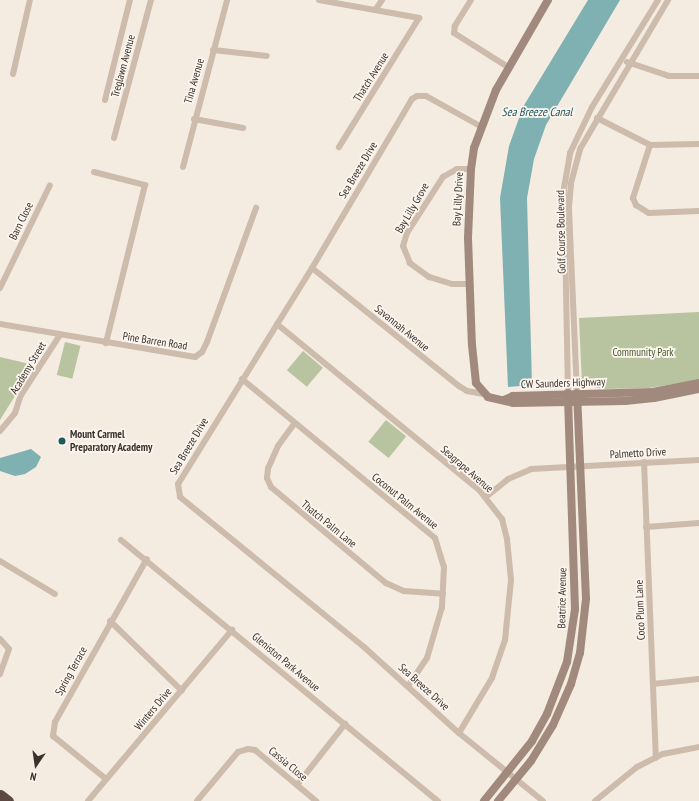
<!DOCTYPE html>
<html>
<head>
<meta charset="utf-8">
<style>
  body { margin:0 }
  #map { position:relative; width:699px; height:801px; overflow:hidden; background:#f4ebe1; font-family:"PT Sans Narrow",sans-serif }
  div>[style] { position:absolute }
  .green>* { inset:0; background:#b8c4a0; transform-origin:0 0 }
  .water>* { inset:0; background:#7fb0b2 }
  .street>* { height:6px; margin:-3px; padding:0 3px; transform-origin:3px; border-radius:3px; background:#cdbbac }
  .secondary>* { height:8px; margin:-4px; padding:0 4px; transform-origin:4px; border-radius:4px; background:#a18a7d }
  .highway>* { height:11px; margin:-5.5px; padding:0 5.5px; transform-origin:5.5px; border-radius:5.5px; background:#5c4a42 }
  .dots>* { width:11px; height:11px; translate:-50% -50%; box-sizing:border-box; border:2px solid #fbf5ee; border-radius:50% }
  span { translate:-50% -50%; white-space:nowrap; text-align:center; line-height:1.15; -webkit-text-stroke:3.5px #fbf5ee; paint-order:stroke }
  .street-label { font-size:11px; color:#3b302b }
  .park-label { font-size:11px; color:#4a5a2e }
  .poi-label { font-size:11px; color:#3b302b; font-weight:700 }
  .left { translate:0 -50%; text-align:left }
  .water-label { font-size:12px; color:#1f5a5e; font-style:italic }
  .north { position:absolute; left:16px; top:745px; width:40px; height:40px; -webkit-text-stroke:3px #fbf5ee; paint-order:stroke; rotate:193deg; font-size:11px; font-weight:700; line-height:16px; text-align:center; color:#3b302b }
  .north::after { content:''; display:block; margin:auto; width:14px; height:18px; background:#3b302b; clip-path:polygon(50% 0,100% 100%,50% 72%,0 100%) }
</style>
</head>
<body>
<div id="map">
  <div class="green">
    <i style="clip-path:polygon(699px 312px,699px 380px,649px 388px,604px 389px,582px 385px,579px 318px)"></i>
    <i style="left:65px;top:342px;width:16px;height:34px;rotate:14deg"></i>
    <i style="left:303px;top:351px;width:26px;height:25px;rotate:40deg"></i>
    <i style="clip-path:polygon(0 357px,34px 365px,0 420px)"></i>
    <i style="left:386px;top:420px;width:26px;height:28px;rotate:39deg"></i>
  </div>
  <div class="water">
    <i style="clip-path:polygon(588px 0,620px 0,546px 125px,534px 159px,527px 198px,532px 385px,508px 387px,500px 198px,509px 146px,523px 107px)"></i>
    <i style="clip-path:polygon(31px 449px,41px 457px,36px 467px,25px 474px,15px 476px,0 471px,0 458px)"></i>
  </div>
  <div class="street">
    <i style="left:319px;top:0;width:102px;rotate:10.2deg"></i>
    <i style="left:419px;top:18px;width:152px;rotate:121.8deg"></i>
    <i style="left:471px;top:0;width:31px;rotate:122deg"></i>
    <i style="left:455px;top:26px;width:7px;rotate:98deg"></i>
    <i style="left:454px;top:33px;width:64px;rotate:32.2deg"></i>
    <i style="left:376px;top:9px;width:11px;rotate:-56deg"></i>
    <i style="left:213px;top:50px;width:54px;rotate:6.3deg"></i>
    <i style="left:627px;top:62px;width:44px;rotate:18.4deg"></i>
    <i style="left:669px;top:76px;width:30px"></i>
    <i style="left:13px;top:74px;width:76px;rotate:-77.1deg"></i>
    <i style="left:105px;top:100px;width:103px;rotate:-76deg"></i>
    <i style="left:597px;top:118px;width:59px;rotate:27deg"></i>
    <i style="left:650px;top:145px;width:49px;rotate:-1.2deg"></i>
    <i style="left:194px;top:119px;width:50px;rotate:10.4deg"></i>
    <i style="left:480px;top:126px;width:62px;rotate:-150.9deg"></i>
    <i style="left:426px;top:96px;width:9px;rotate:180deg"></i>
    <i style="left:417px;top:96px;width:6px;rotate:149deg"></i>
    <i style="left:412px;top:99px;width:196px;rotate:120.6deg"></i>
    <i style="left:312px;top:268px;width:254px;rotate:121.8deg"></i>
    <i style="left:178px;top:484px;width:13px;rotate:81deg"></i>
    <i style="left:180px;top:497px;width:237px;rotate:39.2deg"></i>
    <i style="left:364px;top:647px;width:128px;rotate:42.2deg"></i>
    <i style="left:459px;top:733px;width:108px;rotate:39deg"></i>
    <i style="left:114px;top:138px;width:143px;rotate:-75deg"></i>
    <i style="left:650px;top:145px;width:56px;rotate:107.8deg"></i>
    <i style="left:633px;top:198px;width:8px;rotate:67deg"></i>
    <i style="left:636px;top:205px;width:15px;rotate:32deg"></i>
    <i style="left:649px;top:213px;width:50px;rotate:-2.3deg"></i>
    <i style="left:183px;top:167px;width:173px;rotate:-75.2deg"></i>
    <i style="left:94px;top:172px;width:53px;rotate:14.3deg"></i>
    <i style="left:145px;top:185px;width:163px;rotate:103.9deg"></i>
    <i style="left:312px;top:268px;width:189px;rotate:38.8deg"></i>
    <i style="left:459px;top:386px;width:9px;rotate:32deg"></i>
    <i style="left:467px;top:391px;width:17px;rotate:10deg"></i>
    <i style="left:469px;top:284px;width:17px;rotate:180deg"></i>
    <i style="left:452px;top:284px;width:24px;rotate:-163deg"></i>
    <i style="left:429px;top:277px;width:24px;rotate:-144deg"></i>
    <i style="left:410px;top:263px;width:18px;rotate:-112deg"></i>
    <i style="left:403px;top:246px;width:14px;rotate:-73deg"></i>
    <i style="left:407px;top:233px;width:67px;rotate:-57.3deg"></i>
    <i style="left:443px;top:177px;width:16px;rotate:-30deg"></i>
    <i style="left:457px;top:169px;width:14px"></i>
    <i style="left:0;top:288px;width:114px;rotate:-64.1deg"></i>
    <i style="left:0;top:324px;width:198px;rotate:9.6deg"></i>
    <i style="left:195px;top:357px;width:9px;rotate:-36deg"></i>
    <i style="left:202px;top:352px;width:11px;rotate:-63deg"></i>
    <i style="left:207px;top:342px;width:143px;rotate:-69.9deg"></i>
    <i style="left:277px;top:324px;width:263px;rotate:39.4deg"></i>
    <i style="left:480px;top:491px;width:36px;rotate:52deg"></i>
    <i style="left:502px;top:519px;width:21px;rotate:76deg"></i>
    <i style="left:507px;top:539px;width:41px;rotate:84.4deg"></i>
    <i style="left:511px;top:580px;width:60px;rotate:95.7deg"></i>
    <i style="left:505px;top:640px;width:40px;rotate:108.9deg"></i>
    <i style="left:492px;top:678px;width:64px;rotate:121deg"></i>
    <i style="left:242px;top:379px;width:250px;rotate:39.5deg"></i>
    <i style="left:435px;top:538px;width:30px;rotate:73deg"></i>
    <i style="left:444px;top:567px;width:40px;rotate:92.9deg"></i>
    <i style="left:442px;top:607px;width:53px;rotate:106.4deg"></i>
    <i style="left:427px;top:658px;width:34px;rotate:124deg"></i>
    <i style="left:568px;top:393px;width:205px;rotate:-91.1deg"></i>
    <i style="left:564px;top:188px;width:36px;rotate:-80deg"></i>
    <i style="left:570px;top:153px;width:51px;rotate:-64.4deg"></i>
    <i style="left:592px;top:107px;width:126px;rotate:-58.3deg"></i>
    <i style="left:577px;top:393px;width:186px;rotate:-92.5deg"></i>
    <i style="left:569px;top:207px;width:24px;rotate:-85deg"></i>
    <i style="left:571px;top:183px;width:35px;rotate:-75deg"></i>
    <i style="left:580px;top:149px;width:173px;rotate:-59.4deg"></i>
    <i style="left:294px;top:424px;width:27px;rotate:126deg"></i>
    <i style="left:278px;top:446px;width:24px;rotate:114deg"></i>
    <i style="left:268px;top:468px;width:10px;rotate:96deg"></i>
    <i style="left:267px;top:478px;width:10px;rotate:66deg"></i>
    <i style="left:271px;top:487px;width:150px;rotate:39.9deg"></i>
    <i style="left:386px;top:583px;width:20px;rotate:24deg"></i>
    <i style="left:404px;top:591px;width:39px;rotate:4deg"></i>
    <i style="left:0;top:431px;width:23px;rotate:-50deg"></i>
    <i style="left:15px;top:413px;width:19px;rotate:-72deg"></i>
    <i style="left:21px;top:395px;width:72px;rotate:-57deg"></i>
    <i style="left:644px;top:462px;width:296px;rotate:87.7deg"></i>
    <i style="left:486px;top:497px;width:28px;rotate:-39deg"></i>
    <i style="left:508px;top:479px;width:25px;rotate:-23deg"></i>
    <i style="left:531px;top:469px;width:168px;rotate:-3.1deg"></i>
    <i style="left:646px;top:527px;width:53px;rotate:-4.3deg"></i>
    <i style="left:121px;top:540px;width:411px;rotate:39.5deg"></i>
    <i style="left:0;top:561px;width:64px;rotate:31deg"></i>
    <i style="left:110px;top:621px;width:100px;rotate:44.2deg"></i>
    <i style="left:0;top:639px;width:13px;rotate:48deg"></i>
    <i style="left:9px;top:649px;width:27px;rotate:110deg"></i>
    <i style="left:653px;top:684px;width:46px;rotate:-6.2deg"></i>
    <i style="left:106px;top:779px;width:68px;rotate:-140.9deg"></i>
    <i style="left:53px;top:736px;width:14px;rotate:-82deg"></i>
    <i style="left:55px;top:722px;width:187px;rotate:-60.6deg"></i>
    <i style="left:297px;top:785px;width:78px;rotate:-51.8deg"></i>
    <i style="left:88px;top:801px;width:224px;rotate:-49.9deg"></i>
    <i style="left:197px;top:801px;width:64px;rotate:-50.1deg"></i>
    <i style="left:238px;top:752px;width:10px;rotate:-17deg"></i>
    <i style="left:248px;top:749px;width:7px;rotate:8deg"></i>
    <i style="left:255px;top:750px;width:80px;rotate:39.9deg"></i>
    <i style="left:595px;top:801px;width:54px;rotate:-39deg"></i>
    <i style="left:637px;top:767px;width:29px;rotate:-27deg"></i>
    <i style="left:663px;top:754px;width:37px;rotate:-11deg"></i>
  </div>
  <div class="secondary">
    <i style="left:548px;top:0;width:104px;rotate:120deg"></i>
    <i style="left:496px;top:90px;width:62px;rotate:110.8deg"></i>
    <i style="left:474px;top:148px;width:21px;rotate:98deg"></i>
    <i style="left:471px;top:169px;width:69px;rotate:92.5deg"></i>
    <i style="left:468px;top:238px;width:107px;rotate:87.9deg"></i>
    <i style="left:472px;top:345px;width:38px;rotate:84deg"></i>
    <i style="left:476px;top:383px;width:18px;rotate:49deg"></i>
    <i style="left:488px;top:397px;width:26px;rotate:13deg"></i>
    <i style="left:513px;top:403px;width:112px;rotate:-1deg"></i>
    <i style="left:625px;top:401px;width:29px;rotate:-6deg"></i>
    <i style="left:654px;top:398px;width:46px;rotate:-11.3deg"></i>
    <i style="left:504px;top:400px;width:10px;rotate:-24deg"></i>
    <i style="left:513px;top:396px;width:140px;rotate:-1.6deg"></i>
    <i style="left:653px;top:392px;width:47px;rotate:-11.1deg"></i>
    <i style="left:484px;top:801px;width:77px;rotate:-51.3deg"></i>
    <i style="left:532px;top:741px;width:31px;rotate:-61deg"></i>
    <i style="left:547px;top:714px;width:56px;rotate:-69deg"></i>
    <i style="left:567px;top:662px;width:54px;rotate:-81.4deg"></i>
    <i style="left:575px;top:609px;width:216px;rotate:-91.9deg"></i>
    <i style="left:498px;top:801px;width:52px;rotate:-50.5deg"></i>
    <i style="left:531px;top:761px;width:42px;rotate:-58.6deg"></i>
    <i style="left:553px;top:725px;width:45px;rotate:-66.3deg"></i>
    <i style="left:571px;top:684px;width:32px;rotate:-74deg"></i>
    <i style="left:580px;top:653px;width:54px;rotate:-83.7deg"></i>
    <i style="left:586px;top:599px;width:206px;rotate:-92.5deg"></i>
  </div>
  <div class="highway">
    <i style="left:0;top:795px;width:10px;rotate:37deg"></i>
  </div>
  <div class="dots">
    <i style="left:62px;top:441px;background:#1f5a5e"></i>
  </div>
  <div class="street-label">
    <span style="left:123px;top:66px;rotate:-75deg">Treglawn Avenue</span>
    <span style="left:371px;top:77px;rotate:-58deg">Thatch Avenue</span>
    <span style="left:194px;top:81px;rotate:-74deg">Tina Avenue</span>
    <span style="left:358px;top:170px;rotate:-59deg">Sea Breeze Drive</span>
    <span style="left:458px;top:199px;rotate:-87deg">Bay Lilly Drive</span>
    <span style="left:412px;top:208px;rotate:-60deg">Bay Lilly Grove</span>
    <span style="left:21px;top:221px;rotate:-64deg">Barn Close</span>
    <span style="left:561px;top:232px;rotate:-91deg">Golf Course Boulevard</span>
    <span style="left:402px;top:328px;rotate:39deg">Savannah Avenue</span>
    <span style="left:155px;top:341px;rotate:9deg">Pine Barren Road</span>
    <span style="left:28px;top:368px;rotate:-59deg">Academy Street</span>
    <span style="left:563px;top:383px;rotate:-2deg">CW Saunders Highway</span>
    <span style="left:189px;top:446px;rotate:-59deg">Sea Breeze Drive</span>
    <span style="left:638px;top:453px;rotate:-3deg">Palmetto Drive</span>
    <span style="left:467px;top:469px;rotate:41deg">Seagrape Avenue</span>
    <span style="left:405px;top:501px;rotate:39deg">Coconut Palm Avenue</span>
    <span style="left:329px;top:524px;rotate:39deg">Thatch Palm Lane</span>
    <span style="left:562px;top:598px;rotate:-89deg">Beatrice Avenue</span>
    <span style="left:640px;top:610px;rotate:-92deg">Coco Plum Lane</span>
    <span style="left:286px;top:662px;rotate:40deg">Gleniston Park Avenue</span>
    <span style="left:71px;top:671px;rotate:-61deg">Spring Terrace</span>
    <span style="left:424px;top:687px;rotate:42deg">Sea Breeze Drive</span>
    <span style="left:153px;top:709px;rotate:-50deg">Winters Drive</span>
    <span style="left:288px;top:764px;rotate:40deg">Cassia Close</span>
  </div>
  <div class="park-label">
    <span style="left:643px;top:352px">Community Park</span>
  </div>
  <div class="poi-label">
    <span class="left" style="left:70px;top:441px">Mount Carmel<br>Preparatory Academy</span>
  </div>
  <div class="water-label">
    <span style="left:537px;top:112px">Sea Breeze Canal</span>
  </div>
  <div class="north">N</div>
</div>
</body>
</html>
